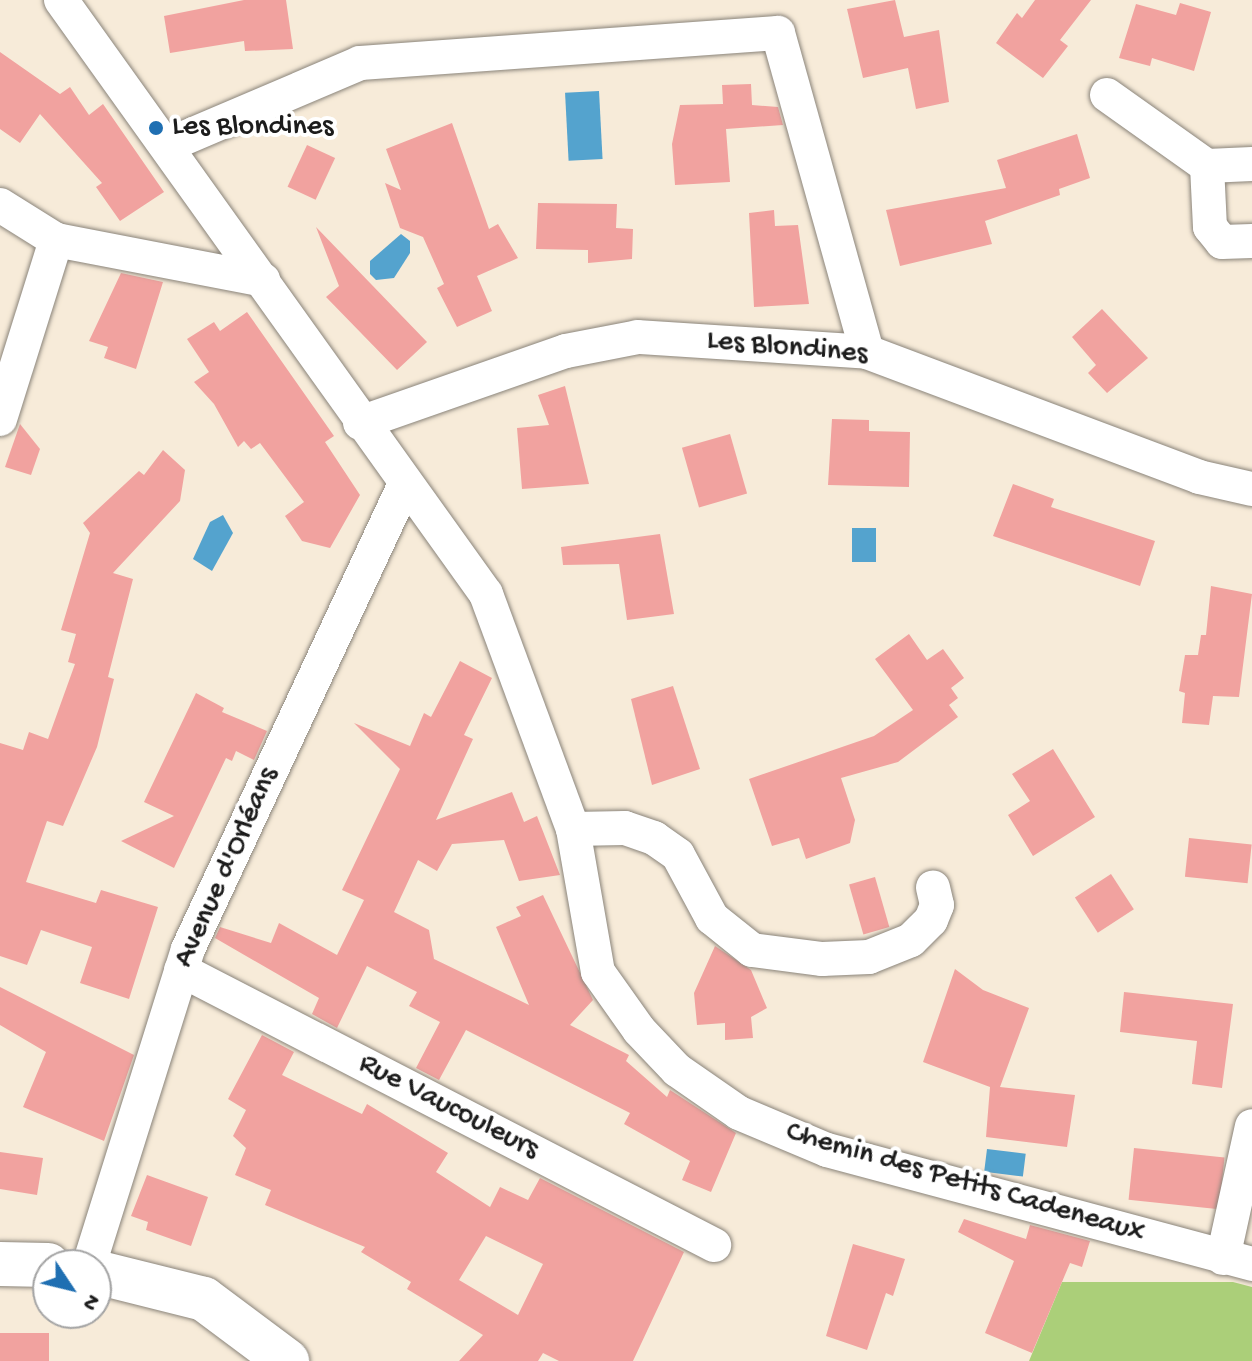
<!DOCTYPE html>
<html>
<head>
<meta charset="utf-8">
<style>
  body { margin:0 }
  #map { position:relative; width:1252px; height:1361px; overflow:hidden; background:#f7ebd9; font-family:"Gochi Hand",sans-serif }
  div>[style] { position:absolute }
  .green>* { inset:0; background:#abcf79 }
  .water>* { inset:0; background:#54a3ce; transform-origin:0 0 }
  .building>* { inset:0; background:#f1a29f; transform-origin:0 0 }
  .roads { filter:drop-shadow(0 0 2px #8a847a) drop-shadow(0 0 2px #8a847a) }
  .minor>* { height:34px; margin:-17px; padding:0 17px; transform-origin:17px; border-radius:17px; background:#fff }
  .major>* { height:44px; margin:-22px; padding:0 22px; transform-origin:22px; border-radius:22px; background:#fff }
  .dots>* { width:22px; height:22px; translate:-50% -50%; box-sizing:border-box; border:4px solid #fff; border-radius:50% }
  span { translate:-50% -50%; white-space:nowrap; text-align:center; line-height:1.15; -webkit-text-stroke:8px #fff; paint-order:stroke }
  .poi-label { font-size:30px; color:#1c1c1c }
  .left { translate:0 -50%; text-align:left }
  .street-label { font-size:30px; color:#1c1c1c }
  .north { position:absolute; left:32px; top:1249px; width:80px; height:80px; box-sizing:border-box; background:#fff; border:2px solid #a4a4a4; border-radius:50%; rotate:125deg; font-size:22px; font-weight:700; line-height:32px; text-align:center; color:#1c1c1c }
  .north::after { content:''; display:block; margin:auto; width:28px; height:36px; background:#1f6fb2; clip-path:polygon(50% 0,100% 100%,50% 72%,0 100%) }
</style>
</head>
<body>
<div id="map">
  <div class="green">
    <i style="clip-path:polygon(1062px 1282px,1233px 1282px,1252px 1287px,1252px 1361px,1029px 1361px)"></i>
  </div>
  <div class="water">
    <i style="left:599px;top:91px;width:68px;height:34px;rotate:87deg"></i>
    <i style="clip-path:polygon(401px 234px,410px 241px,410px 253px,394px 278px,376px 280px,370px 274px,370px 261px)"></i>
    <i style="clip-path:polygon(223px 515px,233px 533px,212px 571px,193px 559px,210px 522px)"></i>
    <i style="left:852px;top:528px;width:24px;height:34px"></i>
    <i style="left:987px;top:1149px;width:39px;height:23px;rotate:7deg"></i>
  </div>
  <div class="building">
    <i style="clip-path:polygon(244px 0,286px 0,293px 49px,245px 51px,244px 41px,170px 53px,164px 16px)"></i>
    <i style="clip-path:polygon(895px 0,904px 37px,939px 30px,949px 102px,916px 109px,908px 68px,863px 78px,847px 9px)"></i>
    <i style="clip-path:polygon(1035px 0,1091px 0,1060px 40px,1068px 46px,1043px 78px,996px 43px,1017px 13px,1022px 18px)"></i>
    <i style="clip-path:polygon(1180px 3px,1211px 12px,1194px 71px,1152px 58px,1150px 66px,1119px 58px,1136px 4px,1176px 15px)"></i>
    <i style="clip-path:polygon(0 52px,60px 94px,70px 87px,89px 115px,103px 104px,164px 192px,120px 221px,96px 187px,102px 183px,40px 114px,20px 143px,0 129px)"></i>
    <i style="clip-path:polygon(751px 84px,752px 105px,778px 107px,783px 125px,726px 129px,730px 182px,675px 185px,672px 144px,680px 105px,723px 104px,722px 85px)"></i>
    <i style="clip-path:polygon(452px 123px,489px 229px,498px 224px,518px 258px,477px 276px,492px 311px,457px 327px,437px 288px,444px 284px,423px 237px,400px 228px,385px 183px,401px 190px,386px 149px)"></i>
    <i style="clip-path:polygon(1077px 134px,1090px 178px,1059px 189px,1060px 195px,985px 221px,992px 244px,900px 266px,886px 210px,1006px 188px,997px 160px)"></i>
    <i style="left:307px;top:145px;width:31px;height:46px;rotate:25deg"></i>
    <i style="clip-path:polygon(538px 203px,617px 204px,616px 228px,633px 229px,632px 259px,588px 263px,588px 250px,536px 249px)"></i>
    <i style="clip-path:polygon(774px 210px,775px 226px,798px 225px,809px 304px,754px 307px,749px 213px)"></i>
    <i style="clip-path:polygon(316px 227px,427px 342px,397px 370px,326px 297px,339px 286px)"></i>
    <i style="clip-path:polygon(121px 273px,163px 282px,136px 369px,104px 358px,108px 347px,89px 341px)"></i>
    <i style="clip-path:polygon(1102px 309px,1148px 358px,1107px 393px,1088px 373px,1096px 365px,1072px 337px)"></i>
    <i style="clip-path:polygon(247px 312px,334px 436px,325px 442px,360px 495px,330px 548px,302px 541px,285px 516px,304px 502px,260px 443px,251px 449px,244px 441px,238px 447px,214px 404px,194px 382px,209px 372px,187px 339px,214px 322px,220px 331px)"></i>
    <i style="clip-path:polygon(565px 386px,589px 484px,522px 489px,517px 428px,549px 425px,538px 395px)"></i>
    <i style="clip-path:polygon(832px 419px,869px 420px,869px 431px,910px 432px,909px 487px,828px 485px)"></i>
    <i style="clip-path:polygon(20px 424px,40px 449px,31px 475px,5px 467px)"></i>
    <i style="left:730px;top:434px;width:62px;height:50px;rotate:74deg"></i>
    <i style="clip-path:polygon(163px 450px,185px 470px,180px 501px,113px 573px,133px 579px,108px 677px,114px 679px,97px 747px,63px 826px,47px 821px,26px 882px,96px 903px,101px 890px,158px 907px,129px 999px,80px 983px,92px 947px,41px 930px,27px 965px,0 956px,0 743px,23px 750px,29px 732px,48px 739px,75px 664px,68px 662px,76px 634px,61px 630px,90px 533px,83px 523px,139px 471px,144px 475px)"></i>
    <i style="clip-path:polygon(1013px 484px,1054px 499px,1051px 507px,1155px 541px,1140px 586px,993px 536px)"></i>
    <i style="clip-path:polygon(660px 534px,674px 614px,627px 620px,619px 564px,563px 565px,561px 547px)"></i>
    <i style="clip-path:polygon(1211px 586px,1252px 594px,1239px 697px,1213px 696px,1209px 725px,1182px 723px,1185px 693px,1179px 691px,1185px 655px,1198px 655px,1201px 635px,1206px 635px)"></i>
    <i style="clip-path:polygon(909px 634px,927px 660px,943px 649px,964px 678px,951px 688px,958px 698px,949px 705px,958px 717px,898px 762px,841px 778px,855px 820px,850px 843px,806px 859px,799px 838px,772px 846px,749px 779px,874px 736px,913px 710px,875px 659px)"></i>
    <i style="clip-path:polygon(460px 661px,492px 678px,464px 735px,473px 739px,436px 820px,512px 792px,524px 822px,537px 816px,560px 875px,519px 881px,504px 840px,452px 844px,437px 871px,418px 860px,394px 912px,429px 930px,434px 959px,529px 1005px,496px 927px,521px 916px,516px 907px,543px 895px,593px 1000px,570px 1025px,629px 1055px,626px 1061px,667px 1097px,670px 1090px,736px 1133px,711px 1192px,682px 1180px,690px 1161px,624px 1124px,630px 1113px,466px 1030px,439px 1080px,416px 1068px,440px 1022px,409px 1006px,417px 992px,367px 966px,337px 1028px,312px 1014px,319px 998px,215px 938px,220px 927px,271px 943px,279px 923px,337px 955px,364px 900px,342px 890px,400px 769px,354px 723px,410px 746px,424px 713px,431px 717px)"></i>
    <i style="clip-path:polygon(673px 686px,700px 769px,652px 785px,631px 699px)"></i>
    <i style="clip-path:polygon(196px 693px,224px 708px,222px 712px,267px 731px,254px 760px,236px 751px,232px 761px,226px 758px,174px 868px,121px 841px,174px 816px,144px 802px)"></i>
    <i style="clip-path:polygon(1053px 749px,1095px 817px,1033px 856px,1008px 815px,1030px 801px,1012px 774px)"></i>
    <i style="left:1189px;top:838px;width:63px;height:39px;rotate:6deg"></i>
    <i style="left:1111px;top:874px;width:42px;height:43px;rotate:57deg"></i>
    <i style="left:875px;top:877px;width:52px;height:27px;rotate:74deg"></i>
    <i style="clip-path:polygon(715px 946px,751px 970px,767px 1008px,751px 1017px,753px 1038px,725px 1040px,725px 1023px,697px 1025px,694px 993px)"></i>
    <i style="clip-path:polygon(955px 969px,983px 990px,1029px 1008px,1000px 1087px,1075px 1095px,1067px 1147px,986px 1137px,990px 1087px,923px 1062px)"></i>
    <i style="clip-path:polygon(0 987px,134px 1055px,104px 1141px,23px 1107px,46px 1052px,0 1025px)"></i>
    <i style="clip-path:polygon(1124px 992px,1233px 1004px,1222px 1088px,1192px 1084px,1197px 1041px,1120px 1032px)"></i>
    <i style="clip-path:polygon(evenodd,262px 1035px,294px 1052px,282px 1075px,362px 1114px,367px 1104px,448px 1153px,436px 1172px,490px 1207px,500px 1187px,528px 1200px,540px 1178px,684px 1252px,633px 1361px,559px 1361px,543px 1353px,538px 1361px,459px 1361px,483px 1335px,407px 1289px,411px 1282px,361px 1252px,365px 1247px,265px 1205px,271px 1190px,235px 1175px,246px 1148px,233px 1136px,246px 1110px,228px 1099px,262px 1035px,486px 1236px,543px 1264px,518px 1315px,459px 1280px,486px 1236px)"></i>
    <i style="left:1134px;top:1148px;width:91px;height:52px;rotate:6deg"></i>
    <i style="clip-path:polygon(0 1152px,43px 1158px,37px 1195px,0 1189px)"></i>
    <i style="clip-path:polygon(147px 1175px,208px 1197px,191px 1246px,146px 1230px,148px 1222px,131px 1216px)"></i>
    <i style="clip-path:polygon(964px 1219px,1026px 1239px,1030px 1225px,1090px 1241px,1082px 1267px,1070px 1263px,1032px 1353px,985px 1333px,1014px 1261px,958px 1232px)"></i>
    <i style="clip-path:polygon(853px 1244px,905px 1259px,893px 1296px,886px 1293px,867px 1350px,826px 1336px)"></i>
    <i style="left:0;top:1333px;width:49px;height:28px"></i>
  </div>
  <div class="roads">
    <div class="minor">
      <i style="left:61px;top:0;width:730px;rotate:54.42deg"></i>
      <i style="left:486px;top:594px;width:251px;rotate:69.7deg"></i>
      <i style="left:573px;top:829px;width:145px;rotate:80.1deg"></i>
      <i style="left:598px;top:972px;width:71px;rotate:54.7deg"></i>
      <i style="left:639px;top:1030px;width:55px;rotate:46.5deg"></i>
      <i style="left:677px;top:1070px;width:75px;rotate:34.7deg"></i>
      <i style="left:739px;top:1113px;width:95px;rotate:22.8deg"></i>
      <i style="left:827px;top:1150px;width:440px;rotate:15deg"></i>
      <i style="left:1107px;top:95px;width:123px;rotate:35.4deg"></i>
      <i style="left:1207px;top:166px;width:61px;rotate:87.2deg"></i>
      <i style="left:1210px;top:227px;width:19px;rotate:51deg"></i>
      <i style="left:1222px;top:242px;width:30px;rotate:-2deg"></i>
      <i style="left:168px;top:145px;width:209px;rotate:-23.1deg"></i>
      <i style="left:360px;top:63px;width:419px;rotate:-4.1deg"></i>
      <i style="left:778px;top:33px;width:331px;rotate:74.4deg"></i>
      <i style="left:1207px;top:166px;width:45px;rotate:-2.5deg"></i>
      <i style="left:0;top:205px;width:66px;rotate:32deg"></i>
      <i style="left:56px;top:240px;width:211px;rotate:10.9deg"></i>
      <i style="left:0;top:419px;width:188px;rotate:-72.6deg"></i>
      <i style="left:360px;top:423px;width:218px;rotate:-19.3deg"></i>
      <i style="left:566px;top:351px;width:73px;rotate:-11deg"></i>
      <i style="left:638px;top:337px;width:229px;rotate:3.7deg"></i>
      <i style="left:867px;top:352px;width:355px;rotate:20.6deg"></i>
      <i style="left:1199px;top:477px;width:54px;rotate:12.8deg"></i>
      <i style="left:573px;top:829px;width:52px;rotate:-1.1deg"></i>
      <i style="left:625px;top:828px;width:31px;rotate:19deg"></i>
      <i style="left:654px;top:838px;width:29px;rotate:35deg"></i>
      <i style="left:678px;top:855px;width:72px;rotate:61.6deg"></i>
      <i style="left:712px;top:918px;width:51px;rotate:38.7deg"></i>
      <i style="left:752px;top:950px;width:71px;rotate:7.3deg"></i>
      <i style="left:822px;top:959px;width:47px;rotate:-2.4deg"></i>
      <i style="left:869px;top:957px;width:45px;rotate:-22deg"></i>
      <i style="left:911px;top:940px;width:28px;rotate:-45deg"></i>
      <i style="left:931px;top:920px;width:16px;rotate:-68deg"></i>
      <i style="left:937px;top:905px;width:18px;rotate:-103deg"></i>
      <i style="left:181px;top:970px;width:600px;rotate:27.29deg"></i>
      <i style="left:1223px;top:1258px;width:135px;rotate:-77.6deg"></i>
      <i style="left:89px;top:1265px;width:331px;rotate:-72.6deg"></i>
      <i style="left:188px;top:949px;width:511px;rotate:-64.99deg"></i>
    </div>
    <div class="major">
      <i style="left:0;top:1264px;width:48px;rotate:1.2deg"></i>
      <i style="left:96px;top:1272px;width:111px;rotate:14deg"></i>
      <i style="left:204px;top:1299px;width:104px;rotate:36.8deg"></i>
    </div>
  </div>
  <div class="dots">
    <i style="left:156px;top:128px;background:#1f6fb2"></i>
  </div>
  <div class="poi-label">
    <span class="left" style="left:172px;top:128px">Les Blondines</span>
  </div>
  <div class="street-label">
    <span style="left:787px;top:349px;rotate:5deg">Les Blondines</span>
    <span style="left:228px;top:868px;rotate:-66deg">Avenue d'Orléans</span>
    <span style="left:448px;top:1108px;rotate:27deg">Rue Vaucouleurs</span>
    <span style="left:965px;top:1184px;rotate:16deg">Chemin des Petits Cadeneaux</span>
  </div>
  <div class="north">N</div>
</div>
</body>
</html>
